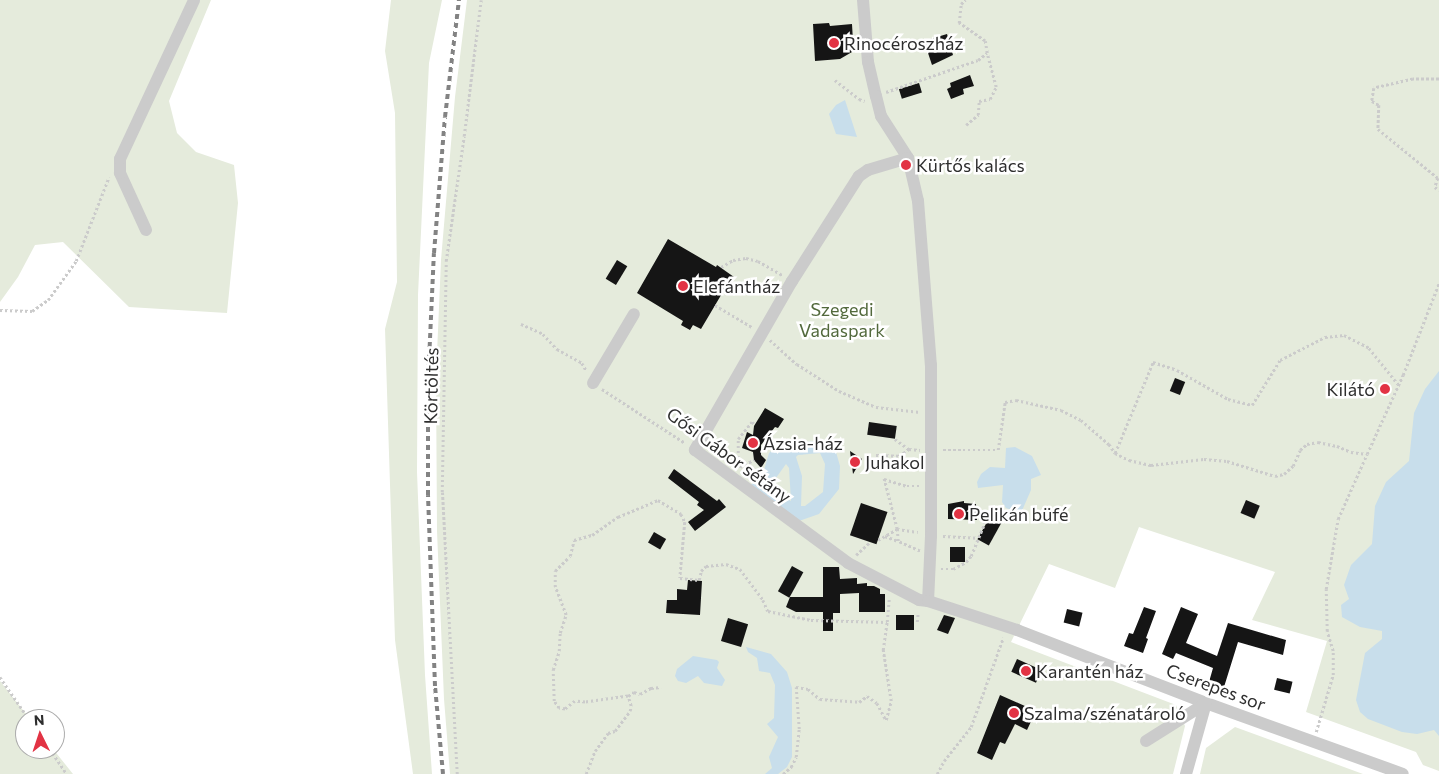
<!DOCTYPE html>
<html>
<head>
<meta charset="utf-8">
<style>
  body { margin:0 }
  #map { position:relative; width:1439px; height:774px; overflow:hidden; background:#fff; font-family:Commissioner,sans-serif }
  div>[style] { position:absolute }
  .green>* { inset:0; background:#e5ebdc }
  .water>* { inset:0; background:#c8deeb }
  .building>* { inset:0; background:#151515; transform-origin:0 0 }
  .path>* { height:2.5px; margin-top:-1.25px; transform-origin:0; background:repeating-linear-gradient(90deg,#cbcbcb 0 2.5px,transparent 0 5px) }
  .minor>* { height:12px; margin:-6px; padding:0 6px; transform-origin:6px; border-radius:6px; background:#cbcbcb }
  .rail>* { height:4px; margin-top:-2px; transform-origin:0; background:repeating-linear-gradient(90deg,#838383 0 5px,transparent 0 9px) }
  .dots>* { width:14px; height:14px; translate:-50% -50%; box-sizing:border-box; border:2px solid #fff; border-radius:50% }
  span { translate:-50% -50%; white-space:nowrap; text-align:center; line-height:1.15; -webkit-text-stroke:5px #fff; paint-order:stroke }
  .poi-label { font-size:18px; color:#2e2e2e }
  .left { translate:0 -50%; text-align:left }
  .right { translate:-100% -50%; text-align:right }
  .park-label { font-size:18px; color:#52693c }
  .street-label { font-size:18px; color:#2e2e2e }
  .north { position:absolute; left:15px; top:709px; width:50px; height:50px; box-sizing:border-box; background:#fff; border:1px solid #ababab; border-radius:50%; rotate:356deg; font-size:14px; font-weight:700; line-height:20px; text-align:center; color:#2e2e2e }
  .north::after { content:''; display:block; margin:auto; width:18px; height:22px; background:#e23344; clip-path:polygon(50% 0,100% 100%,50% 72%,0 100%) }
</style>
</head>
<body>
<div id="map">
  <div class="green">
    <i style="clip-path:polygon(0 0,211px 0,169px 101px,177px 133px,196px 152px,234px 165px,238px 203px,227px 313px,129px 307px,63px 242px,35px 245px,18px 277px,0 302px)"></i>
    <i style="clip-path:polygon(391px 0,442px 0,429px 63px,418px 295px,417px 472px,425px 675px,432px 774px,413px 774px,395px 640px,385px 329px,397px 282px,395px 113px,385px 51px)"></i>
    <i style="clip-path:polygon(467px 0,1439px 0,1439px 771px,1423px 765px,1416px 752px,1306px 712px,1327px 641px,1252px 620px,1275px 572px,1139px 527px,1115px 588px,1049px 564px,1011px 642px,1176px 705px,1185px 726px,1173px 774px,450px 774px,444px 699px,437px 531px,436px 377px,441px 260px,455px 97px)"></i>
    <i style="clip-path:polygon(0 681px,30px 719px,25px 719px,25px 749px,53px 749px,73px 774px,0 774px)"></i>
    <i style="clip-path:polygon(1235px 727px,1363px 774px,1200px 774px,1206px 748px)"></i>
  </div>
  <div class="water">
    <i style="clip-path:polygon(845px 100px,857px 137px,836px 134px,829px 114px,836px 105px)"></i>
    <i style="clip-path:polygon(1439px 371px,1439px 736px,1434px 730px,1417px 734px,1402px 732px,1368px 719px,1360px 712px,1356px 700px,1365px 653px,1382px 639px,1382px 631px,1360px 627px,1342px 617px,1341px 605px,1349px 599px,1344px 585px,1351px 565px,1372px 544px,1375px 506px,1386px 482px,1409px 461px,1414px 413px,1425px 389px)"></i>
    <i style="clip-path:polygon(evenodd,828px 440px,834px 445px,840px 466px,839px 489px,819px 514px,799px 521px,751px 485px,764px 470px,769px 453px,783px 441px,793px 443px,828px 440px,820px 453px,825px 464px,823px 492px,805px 506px,801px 506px,802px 476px,796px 457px,798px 455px,820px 453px,828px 440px,786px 464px,789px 468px,791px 501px,768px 489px,786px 464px)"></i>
    <i style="clip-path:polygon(1015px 447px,1032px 456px,1041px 475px,1031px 479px,1031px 490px,1021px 513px,1006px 508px,1002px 502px,1003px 485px,978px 488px,977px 482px,981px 474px,990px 467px,1005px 468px,1006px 448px)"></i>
    <i style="clip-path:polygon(746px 647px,771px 654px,787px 672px,792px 688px,792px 757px,787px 767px,778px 774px,765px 774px,772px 768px,769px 757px,778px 737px,767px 724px,774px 718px,775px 685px,770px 673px,759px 671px,757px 658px,748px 652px)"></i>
    <i style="clip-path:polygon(693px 656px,717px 660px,719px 662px,717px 668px,725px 680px,722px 686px,704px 683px,698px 676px,686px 683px,678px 681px,675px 676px,677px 669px)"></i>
  </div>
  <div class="building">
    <i style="clip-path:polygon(829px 23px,830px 26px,852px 24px,853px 41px,856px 46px,851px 50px,852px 52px,840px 59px,815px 61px,813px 24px)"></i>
    <i style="clip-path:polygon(947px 34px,953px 55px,932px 65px,924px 41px)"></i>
    <i style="clip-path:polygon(970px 75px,974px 86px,963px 89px,964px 94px,951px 99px,947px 89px,951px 87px,950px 83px)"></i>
    <i style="left:919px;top:83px;width:10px;height:21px;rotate:73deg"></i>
    <i style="clip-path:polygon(668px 239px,716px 267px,717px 265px,734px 277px,730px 280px,701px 329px,693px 325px,690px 330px,681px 325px,683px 321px,637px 293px)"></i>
    <i style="left:617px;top:260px;width:12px;height:22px;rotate:31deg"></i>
    <i style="left:1175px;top:378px;width:11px;height:14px;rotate:22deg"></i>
    <i style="clip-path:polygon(765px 408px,784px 419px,778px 428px,775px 427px,761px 445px,761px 455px,766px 460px,761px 468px,754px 460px,753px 452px,742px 448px,747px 432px,753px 435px,754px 426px)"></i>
    <i style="left:869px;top:422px;width:28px;height:13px;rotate:8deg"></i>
    <i style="clip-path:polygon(850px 451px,862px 459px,853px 474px)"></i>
    <i style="clip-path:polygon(674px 469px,717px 501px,719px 499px,726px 507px,695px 531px,688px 522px,704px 510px,697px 505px,699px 502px,668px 478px)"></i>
    <i style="left:1246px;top:500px;width:15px;height:14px;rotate:23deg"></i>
    <i style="clip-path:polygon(964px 501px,964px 503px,976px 504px,977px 520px,948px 519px,948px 504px)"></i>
    <i style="left:861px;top:503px;width:28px;height:34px;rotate:19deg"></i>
    <i style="left:992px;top:513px;width:13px;height:30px;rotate:29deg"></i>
    <i style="left:654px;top:532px;width:14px;height:12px;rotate:30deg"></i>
    <i style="left:965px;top:547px;width:15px;height:15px;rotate:90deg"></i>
    <i style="left:792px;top:566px;width:13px;height:29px;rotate:29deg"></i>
    <i style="clip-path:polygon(823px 567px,839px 567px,840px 579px,857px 578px,857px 584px,867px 583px,867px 586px,874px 586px,880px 589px,880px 594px,885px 594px,885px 612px,859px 612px,859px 593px,840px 594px,840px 613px,833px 613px,833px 631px,823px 631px,823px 612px,796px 612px,786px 607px,790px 597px,823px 597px)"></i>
    <i style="clip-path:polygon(688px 580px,702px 581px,700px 615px,666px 613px,667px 600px,677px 600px,677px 589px,687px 590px)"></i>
    <i style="clip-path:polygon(1144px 607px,1156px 611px,1146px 638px,1148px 639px,1143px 653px,1124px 646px,1129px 633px,1133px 634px)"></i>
    <i style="clip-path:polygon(1181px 607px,1198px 614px,1186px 643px,1217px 656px,1228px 623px,1286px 640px,1283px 655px,1238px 642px,1224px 687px,1209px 682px,1213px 668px,1176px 653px,1173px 659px,1162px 654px)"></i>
    <i style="left:1067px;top:609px;width:16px;height:14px;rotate:14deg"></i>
    <i style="left:896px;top:615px;width:18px;height:15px"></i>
    <i style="clip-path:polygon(944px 615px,955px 618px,948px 634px,937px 630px)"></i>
    <i style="left:728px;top:618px;width:21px;height:24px;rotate:17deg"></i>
    <i style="left:1017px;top:659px;width:27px;height:14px;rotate:24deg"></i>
    <i style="left:1277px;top:678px;width:16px;height:12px;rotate:14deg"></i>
    <i style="clip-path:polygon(1000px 695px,1036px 711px,1027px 730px,1015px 724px,1005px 744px,1000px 742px,992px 760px,977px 753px)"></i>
  </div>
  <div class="path">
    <i style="left:1439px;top:79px;width:26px;rotate:180deg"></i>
    <i style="left:1413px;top:79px;width:40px;rotate:167deg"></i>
    <i style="left:1374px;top:88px;width:13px;rotate:99deg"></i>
    <i style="left:1372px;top:101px;width:8px;rotate:30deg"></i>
    <i style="left:1379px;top:105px;width:24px;rotate:92deg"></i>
    <i style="left:1378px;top:129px;width:77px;rotate:39.2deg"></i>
    <i style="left:1438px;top:178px;width:9px;rotate:108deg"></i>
    <i style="left:1435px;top:187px;width:5px;rotate:37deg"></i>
    <i style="left:835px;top:80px;width:31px;rotate:38deg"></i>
    <i style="left:859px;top:99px;width:6px;rotate:18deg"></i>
    <i style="left:886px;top:92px;width:97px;rotate:-19.2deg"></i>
    <i style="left:978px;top:60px;width:11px;rotate:-38deg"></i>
    <i style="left:987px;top:53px;width:12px;rotate:-99deg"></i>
    <i style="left:985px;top:41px;width:32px;rotate:-145deg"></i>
    <i style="left:959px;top:23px;width:19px;rotate:-84deg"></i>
    <i style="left:961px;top:4px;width:6px;rotate:-45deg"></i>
    <i style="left:966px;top:125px;width:16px;rotate:-40deg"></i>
    <i style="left:978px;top:115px;width:14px;rotate:-86deg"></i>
    <i style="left:979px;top:101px;width:11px;rotate:-10deg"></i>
    <i style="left:990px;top:99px;width:13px;rotate:-63deg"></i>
    <i style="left:996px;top:87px;width:35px;rotate:-105deg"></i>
    <i style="left:721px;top:267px;width:14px;rotate:-30deg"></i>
    <i style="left:733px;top:260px;width:13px;rotate:-9deg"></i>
    <i style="left:746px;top:258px;width:12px;rotate:14deg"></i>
    <i style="left:758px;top:261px;width:28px;rotate:30deg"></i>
    <i style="left:715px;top:305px;width:43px;rotate:30.7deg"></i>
    <i style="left:0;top:310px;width:32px;rotate:2deg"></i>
    <i style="left:32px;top:311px;width:19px;rotate:-35deg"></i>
    <i style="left:48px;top:300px;width:48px;rotate:-54.3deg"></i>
    <i style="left:76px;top:261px;width:90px;rotate:-68.6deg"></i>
    <i style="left:521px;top:324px;width:24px;rotate:24deg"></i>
    <i style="left:543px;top:334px;width:21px;rotate:47deg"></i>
    <i style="left:557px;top:349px;width:29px;rotate:29deg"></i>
    <i style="left:582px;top:363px;width:8px;rotate:60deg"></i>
    <i style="left:770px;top:340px;width:36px;rotate:42deg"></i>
    <i style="left:797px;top:364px;width:50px;rotate:32.7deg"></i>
    <i style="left:839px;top:391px;width:40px;rotate:23.4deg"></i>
    <i style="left:876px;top:407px;width:44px;rotate:6.5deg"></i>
    <i style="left:602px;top:389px;width:99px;rotate:33deg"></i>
    <i style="left:895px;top:439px;width:17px;rotate:36deg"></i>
    <i style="left:909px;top:449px;width:11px;rotate:5deg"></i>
    <i style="left:943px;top:450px;width:55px"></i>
    <i style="left:998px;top:450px;width:49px;rotate:-81.7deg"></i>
    <i style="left:1005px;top:402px;width:11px;rotate:-10deg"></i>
    <i style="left:1016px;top:400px;width:46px;rotate:12.5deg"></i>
    <i style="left:1061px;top:410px;width:22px;rotate:27deg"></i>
    <i style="left:1081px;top:420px;width:37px;rotate:41deg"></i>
    <i style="left:1109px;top:444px;width:11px;rotate:56deg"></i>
    <i style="left:1115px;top:453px;width:16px;rotate:27deg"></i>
    <i style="left:1129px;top:460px;width:23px;rotate:13deg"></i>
    <i style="left:1151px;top:465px;width:53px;rotate:-6.5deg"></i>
    <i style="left:1204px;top:459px;width:23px;rotate:5deg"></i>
    <i style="left:1227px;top:461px;width:50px;rotate:17.4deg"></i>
    <i style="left:1275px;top:476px;width:9px;rotate:-13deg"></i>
    <i style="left:1284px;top:474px;width:12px;rotate:-42deg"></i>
    <i style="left:1293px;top:466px;width:17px;rotate:-66deg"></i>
    <i style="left:1300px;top:450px;width:9px;rotate:-41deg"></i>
    <i style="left:1307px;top:444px;width:11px;rotate:-10deg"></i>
    <i style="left:1318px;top:442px;width:19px;rotate:12deg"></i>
    <i style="left:1337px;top:446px;width:15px;rotate:23deg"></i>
    <i style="left:1351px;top:452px;width:16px;rotate:7deg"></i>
    <i style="left:1367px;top:454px;width:87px;rotate:-65.5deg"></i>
    <i style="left:1403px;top:375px;width:99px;rotate:-68.6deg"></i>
    <i style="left:1115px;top:453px;width:99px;rotate:-67.3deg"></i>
    <i style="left:1153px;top:362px;width:25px;rotate:18deg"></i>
    <i style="left:1177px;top:370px;width:59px;rotate:29.6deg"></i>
    <i style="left:1228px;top:399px;width:25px;rotate:14deg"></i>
    <i style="left:1252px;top:405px;width:53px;rotate:-58.1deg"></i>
    <i style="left:1280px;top:360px;width:51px;rotate:-27.1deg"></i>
    <i style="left:1325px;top:337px;width:19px;rotate:-6deg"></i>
    <i style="left:1344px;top:335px;width:28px;rotate:27deg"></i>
    <i style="left:1369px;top:348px;width:46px;rotate:51.1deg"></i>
    <i style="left:876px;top:455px;width:23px;rotate:2deg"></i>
    <i style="left:899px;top:456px;width:12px;rotate:-35deg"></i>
    <i style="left:740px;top:467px;width:16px;rotate:-27deg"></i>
    <i style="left:738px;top:468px;width:29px;rotate:-90deg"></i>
    <i style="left:738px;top:439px;width:22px;rotate:-51deg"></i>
    <i style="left:752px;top:422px;width:4px;rotate:34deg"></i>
    <i style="left:885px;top:536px;width:14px;rotate:21deg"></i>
    <i style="left:943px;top:536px;width:34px;rotate:3deg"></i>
    <i style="left:878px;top:540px;width:22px;rotate:-30deg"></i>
    <i style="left:897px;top:529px;width:21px;rotate:8deg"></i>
    <i style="left:920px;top:551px;width:24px;rotate:-156deg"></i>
    <i style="left:898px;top:541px;width:12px;rotate:-95deg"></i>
    <i style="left:897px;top:529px;width:52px;rotate:-104.6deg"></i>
    <i style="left:884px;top:479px;width:24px;rotate:17deg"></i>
    <i style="left:907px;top:486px;width:14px"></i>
    <i style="left:856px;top:555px;width:19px;rotate:-43deg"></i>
    <i style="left:941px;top:569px;width:12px"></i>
    <i style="left:953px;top:569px;width:15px;rotate:-28deg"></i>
    <i style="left:966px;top:562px;width:8px;rotate:-50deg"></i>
    <i style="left:971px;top:556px;width:55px;rotate:-67.6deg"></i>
    <i style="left:917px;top:622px;width:10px;rotate:-84deg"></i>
    <i style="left:0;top:677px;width:51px;rotate:55.4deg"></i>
    <i style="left:628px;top:696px;width:7px;rotate:-34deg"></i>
    <i style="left:634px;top:692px;width:6px;rotate:18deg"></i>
    <i style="left:640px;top:694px;width:13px;rotate:-29deg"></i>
    <i style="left:651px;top:688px;width:10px;rotate:-6deg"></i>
    <i style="left:1316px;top:732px;width:59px;rotate:-73.4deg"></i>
    <i style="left:1333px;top:675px;width:24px;rotate:-90deg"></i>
    <i style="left:1333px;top:651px;width:21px;rotate:-107deg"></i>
    <i style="left:1327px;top:631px;width:42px;rotate:-91.4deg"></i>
    <i style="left:1326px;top:589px;width:71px;rotate:-80.3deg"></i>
    <i style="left:1338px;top:519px;width:71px;rotate:-66deg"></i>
    <i style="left:50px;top:749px;width:30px;rotate:56deg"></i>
    <i style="left:457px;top:774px;width:282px;rotate:-93deg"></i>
    <i style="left:442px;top:492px;width:231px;rotate:-89deg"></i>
    <i style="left:446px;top:261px;width:126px;rotate:-81.8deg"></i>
    <i style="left:464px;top:136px;width:137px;rotate:-82.9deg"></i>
    <i style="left:586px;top:774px;width:25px;rotate:-69deg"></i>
    <i style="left:595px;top:751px;width:22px;rotate:-54deg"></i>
    <i style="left:608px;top:733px;width:7px;rotate:-16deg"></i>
    <i style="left:615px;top:731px;width:25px;rotate:-53deg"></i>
    <i style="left:630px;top:711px;width:5px;rotate:-79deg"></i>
    <i style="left:631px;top:706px;width:10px;rotate:-107deg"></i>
    <i style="left:628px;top:696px;width:43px;rotate:172.1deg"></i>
    <i style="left:585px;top:702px;width:10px;rotate:-174deg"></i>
    <i style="left:575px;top:701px;width:13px;rotate:141deg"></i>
    <i style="left:565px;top:709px;width:6px;rotate:-171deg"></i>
    <i style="left:559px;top:708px;width:9px;rotate:-126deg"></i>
    <i style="left:554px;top:701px;width:31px;rotate:-92deg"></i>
    <i style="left:553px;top:670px;width:20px;rotate:-72deg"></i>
    <i style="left:559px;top:651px;width:18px;rotate:-87deg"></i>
    <i style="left:560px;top:633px;width:19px;rotate:-72deg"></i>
    <i style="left:566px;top:615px;width:30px;rotate:-111deg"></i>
    <i style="left:555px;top:587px;width:16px;rotate:-90deg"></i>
    <i style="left:555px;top:571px;width:21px;rotate:-45deg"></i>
    <i style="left:570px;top:556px;width:16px;rotate:-76deg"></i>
    <i style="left:574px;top:540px;width:19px;rotate:-16deg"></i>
    <i style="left:592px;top:535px;width:32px;rotate:-35deg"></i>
    <i style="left:618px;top:517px;width:43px;rotate:-23deg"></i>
    <i style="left:658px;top:500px;width:27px;rotate:31deg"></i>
    <i style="left:681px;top:514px;width:9px;rotate:63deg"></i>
    <i style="left:685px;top:522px;width:56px;rotate:95.1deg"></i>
    <i style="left:680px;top:578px;width:19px;rotate:6deg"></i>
    <i style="left:699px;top:580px;width:9px;rotate:-77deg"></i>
    <i style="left:701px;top:571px;width:7px;rotate:-45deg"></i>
    <i style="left:706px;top:566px;width:20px;rotate:-6deg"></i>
    <i style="left:726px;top:564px;width:15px;rotate:20deg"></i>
    <i style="left:740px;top:569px;width:39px;rotate:53deg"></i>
    <i style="left:763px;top:600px;width:12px;rotate:66deg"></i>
    <i style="left:768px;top:611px;width:44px;rotate:11.8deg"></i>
    <i style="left:811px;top:620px;width:76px;rotate:1.5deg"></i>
    <i style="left:887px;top:622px;width:23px;rotate:-85deg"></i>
    <i style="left:783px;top:774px;width:11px;rotate:-41deg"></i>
    <i style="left:791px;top:767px;width:11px;rotate:-63deg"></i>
    <i style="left:796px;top:757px;width:28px;rotate:-84deg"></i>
    <i style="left:799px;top:729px;width:42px;rotate:-94.1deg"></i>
    <i style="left:796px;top:687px;width:12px;rotate:9deg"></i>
    <i style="left:808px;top:689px;width:16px;rotate:40deg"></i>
    <i style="left:820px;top:699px;width:39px;rotate:4deg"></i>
    <i style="left:859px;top:702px;width:10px;rotate:-37deg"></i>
    <i style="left:867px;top:696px;width:12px;rotate:35deg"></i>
    <i style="left:877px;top:703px;width:19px;rotate:62deg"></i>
    <i style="left:886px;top:720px;width:20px;rotate:-75deg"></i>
    <i style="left:891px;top:701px;width:52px;rotate:-98.9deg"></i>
    <i style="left:883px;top:650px;width:28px;rotate:-82deg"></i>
    <i style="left:937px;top:774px;width:15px;rotate:-62deg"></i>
    <i style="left:944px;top:761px;width:43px;rotate:-51.5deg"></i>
    <i style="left:971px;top:727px;width:95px;rotate:-70.2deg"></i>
  </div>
  <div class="minor">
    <i style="left:863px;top:0;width:62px;rotate:85.4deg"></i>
    <i style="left:868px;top:62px;width:35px;rotate:77deg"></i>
    <i style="left:876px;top:96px;width:21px;rotate:76deg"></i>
    <i style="left:881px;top:116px;width:50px;rotate:57.3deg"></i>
    <i style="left:908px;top:158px;width:44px;rotate:76.9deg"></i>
    <i style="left:918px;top:201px;width:165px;rotate:85.5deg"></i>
    <i style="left:931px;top:365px;width:171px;rotate:90deg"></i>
    <i style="left:931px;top:536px;width:65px;rotate:92.6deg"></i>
    <i style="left:908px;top:158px;width:42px;rotate:163.3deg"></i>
    <i style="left:868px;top:170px;width:11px;rotate:146deg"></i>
    <i style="left:859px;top:176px;width:125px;rotate:122.5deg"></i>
    <i style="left:792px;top:281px;width:195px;rotate:119.9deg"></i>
    <i style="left:695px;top:450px;width:190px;rotate:36.4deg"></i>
    <i style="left:848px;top:563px;width:80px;rotate:27.5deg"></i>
    <i style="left:919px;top:600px;width:9px;rotate:6deg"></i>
    <i style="left:928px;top:601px;width:94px;rotate:18deg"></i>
    <i style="left:1017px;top:630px;width:203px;rotate:21.1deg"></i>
    <i style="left:1206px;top:703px;width:209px;rotate:19.8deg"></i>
    <i style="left:146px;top:230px;width:63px;rotate:-114.5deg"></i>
    <i style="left:120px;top:173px;width:14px;rotate:-90deg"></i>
    <i style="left:120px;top:159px;width:175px;rotate:-65deg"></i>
    <i style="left:593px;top:383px;width:80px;rotate:-59.3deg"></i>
    <i style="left:1146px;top:741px;width:71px;rotate:-32.3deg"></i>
    <i style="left:1186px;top:774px;width:74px;rotate:-74.3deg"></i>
  </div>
  <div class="rail">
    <i style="left:443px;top:774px;width:88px;rotate:-95.2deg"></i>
    <i style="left:435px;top:686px;width:191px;rotate:-92.1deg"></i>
    <i style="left:428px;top:495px;width:112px;rotate:-90deg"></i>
    <i style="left:428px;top:383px;width:130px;rotate:-87.4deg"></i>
    <i style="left:434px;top:253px;width:136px;rotate:-85.4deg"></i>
    <i style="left:445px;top:117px;width:118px;rotate:-83.2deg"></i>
  </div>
  <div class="dots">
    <i style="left:834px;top:43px;background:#e23344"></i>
    <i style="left:906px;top:165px;background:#e23344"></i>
    <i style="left:683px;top:286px;background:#e23344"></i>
    <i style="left:1385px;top:389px;background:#e23344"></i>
    <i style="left:753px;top:443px;background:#e23344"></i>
    <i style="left:855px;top:462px;background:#e23344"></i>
    <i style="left:959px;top:514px;background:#e23344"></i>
    <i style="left:1026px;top:671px;background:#e23344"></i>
    <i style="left:1014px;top:713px;background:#e23344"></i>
  </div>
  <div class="poi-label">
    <span class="left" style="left:844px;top:43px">Rinocéroszház</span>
    <span class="left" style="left:916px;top:165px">Kürtős kalács</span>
    <span class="left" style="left:693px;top:286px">Elefántház</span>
    <span class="right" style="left:1375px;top:389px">Kilátó</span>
    <span class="left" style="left:763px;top:443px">Ázsia-ház</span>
    <span class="left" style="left:865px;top:462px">Juhakol</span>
    <span class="left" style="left:969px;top:514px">Pelikán büfé</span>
    <span class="left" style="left:1036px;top:671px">Karantén ház</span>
    <span class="left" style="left:1024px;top:713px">Szalma/szénatároló</span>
  </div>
  <div class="park-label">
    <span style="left:842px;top:320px">Szegedi<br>Vadaspark</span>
  </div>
  <div class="street-label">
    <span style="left:431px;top:386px;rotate:-89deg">Körtöltés</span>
    <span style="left:729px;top:455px;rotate:36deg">Gősi Gábor sétány</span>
    <span style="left:1216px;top:687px;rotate:20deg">Cserepes sor</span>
  </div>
  <div class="north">N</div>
</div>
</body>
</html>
